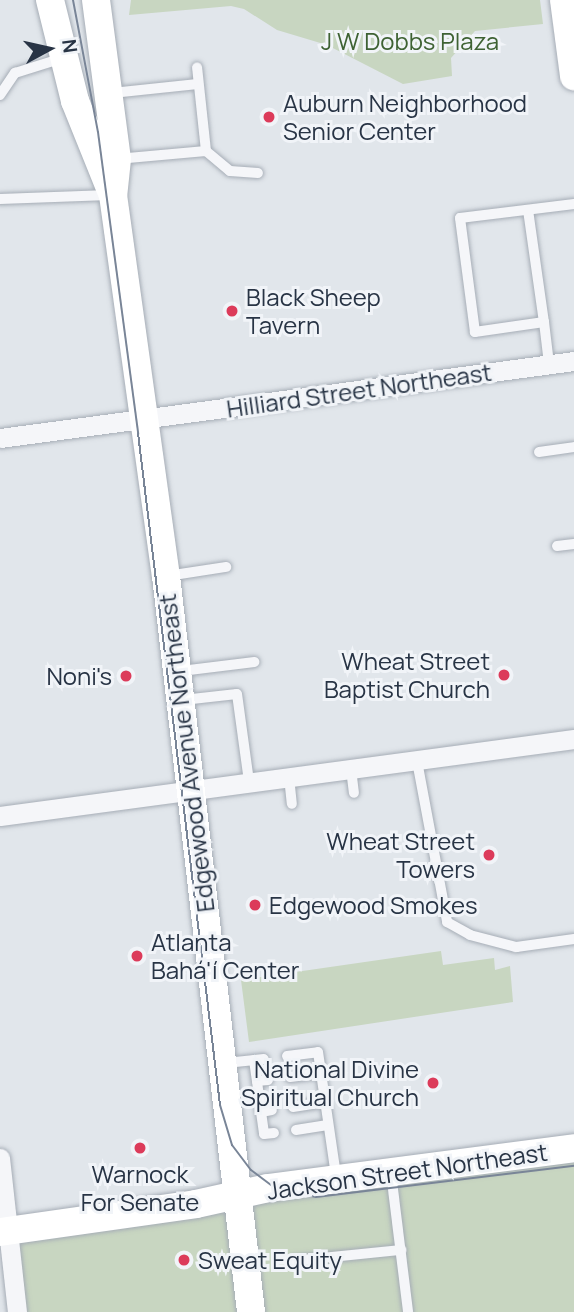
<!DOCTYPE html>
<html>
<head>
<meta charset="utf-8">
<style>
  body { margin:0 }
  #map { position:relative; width:574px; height:1312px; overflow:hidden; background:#e1e6eb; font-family:Manrope,sans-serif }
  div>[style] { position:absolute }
  .green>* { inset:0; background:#c8d6c1 }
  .roads { filter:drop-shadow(0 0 2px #a6adb6) drop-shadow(0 0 2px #a6adb6) }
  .lane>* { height:10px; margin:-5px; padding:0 5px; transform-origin:5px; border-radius:5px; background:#f5f6f9 }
  .street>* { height:19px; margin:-9.5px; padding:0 9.5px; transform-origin:9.5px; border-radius:9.5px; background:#f5f6f9 }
  .secondary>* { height:28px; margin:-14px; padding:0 14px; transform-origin:14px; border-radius:14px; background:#fff }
  .tram>* { height:2px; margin:-1px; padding:0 1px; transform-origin:1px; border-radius:1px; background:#798597 }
  .dots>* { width:19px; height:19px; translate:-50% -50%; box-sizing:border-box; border:4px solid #f1f4f8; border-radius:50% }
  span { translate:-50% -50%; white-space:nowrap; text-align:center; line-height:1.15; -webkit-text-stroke:6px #f1f4f8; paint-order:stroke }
  .park-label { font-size:24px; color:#3e6233 }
  .poi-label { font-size:24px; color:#283445 }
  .left { translate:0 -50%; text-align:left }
  .right { translate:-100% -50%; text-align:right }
  .street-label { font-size:24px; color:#283445 }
  .north { position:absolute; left:14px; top:14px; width:70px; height:70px; -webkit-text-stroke:5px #f1f4f8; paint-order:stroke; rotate:82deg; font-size:19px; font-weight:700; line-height:28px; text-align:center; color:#283445 }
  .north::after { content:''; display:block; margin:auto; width:24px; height:32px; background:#283445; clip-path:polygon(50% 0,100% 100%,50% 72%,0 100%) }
</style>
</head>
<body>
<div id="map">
  <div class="green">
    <i style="clip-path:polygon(131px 0,540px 0,543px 24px,475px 31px,451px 58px,452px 76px,403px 84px,327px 45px,277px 30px,244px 9px,231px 6px,129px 15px)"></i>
    <i style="clip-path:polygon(441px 951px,443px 965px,494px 958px,495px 970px,510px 966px,513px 1002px,249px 1042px,241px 980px)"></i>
    <i style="clip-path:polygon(574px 1162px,574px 1312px,17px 1312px,8px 1230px)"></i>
  </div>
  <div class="roads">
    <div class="lane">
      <i style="left:112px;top:93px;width:86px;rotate:-6deg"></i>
      <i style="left:0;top:95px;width:27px;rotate:-56deg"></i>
      <i style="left:15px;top:73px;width:50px;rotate:-17.4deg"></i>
      <i style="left:206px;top:151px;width:31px;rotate:40deg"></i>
      <i style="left:230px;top:171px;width:28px;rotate:4deg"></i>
      <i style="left:117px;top:159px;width:89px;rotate:-5.1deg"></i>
      <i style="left:206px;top:151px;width:84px;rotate:-96.1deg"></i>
      <i style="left:0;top:199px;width:109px;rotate:-2.1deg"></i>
      <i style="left:528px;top:210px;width:113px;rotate:81.9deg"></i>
      <i style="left:544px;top:322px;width:70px;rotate:171.8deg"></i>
      <i style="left:475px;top:332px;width:115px;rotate:-97.5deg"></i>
      <i style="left:460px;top:218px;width:115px;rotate:-7deg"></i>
      <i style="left:544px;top:322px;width:42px;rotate:83.2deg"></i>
      <i style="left:539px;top:452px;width:35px;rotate:-8deg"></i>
      <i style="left:557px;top:546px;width:17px;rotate:-7deg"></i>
      <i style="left:167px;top:576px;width:60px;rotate:-8.7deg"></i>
      <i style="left:181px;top:671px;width:74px;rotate:-7deg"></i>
      <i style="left:183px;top:700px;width:54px;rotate:-6.3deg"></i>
      <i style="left:237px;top:694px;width:89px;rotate:82.2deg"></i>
      <i style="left:417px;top:761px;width:164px;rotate:79.4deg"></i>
      <i style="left:447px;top:922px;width:26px;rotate:29deg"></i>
      <i style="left:470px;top:935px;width:48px;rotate:14.6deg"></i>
      <i style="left:516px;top:947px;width:59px;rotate:-7.9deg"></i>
      <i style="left:351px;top:769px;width:24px;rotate:83deg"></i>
      <i style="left:289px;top:777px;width:27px;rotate:84deg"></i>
      <i style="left:287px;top:1056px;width:31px;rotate:-7deg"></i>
      <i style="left:318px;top:1052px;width:124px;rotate:81.7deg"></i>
      <i style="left:254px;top:1060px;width:21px;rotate:82deg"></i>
      <i style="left:257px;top:1081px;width:11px;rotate:-5deg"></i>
      <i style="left:226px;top:1063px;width:38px;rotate:-6deg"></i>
      <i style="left:290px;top:1077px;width:31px;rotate:-7deg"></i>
      <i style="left:257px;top:1081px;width:31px;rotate:83deg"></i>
      <i style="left:261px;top:1112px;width:11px;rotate:-10deg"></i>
      <i style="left:293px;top:1107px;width:32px;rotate:-9deg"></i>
      <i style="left:261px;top:1112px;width:22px;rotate:82deg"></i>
      <i style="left:264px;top:1134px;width:10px;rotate:-6deg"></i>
      <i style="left:296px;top:1130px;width:32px;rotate:-9deg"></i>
      <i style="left:391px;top:1173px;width:140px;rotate:83deg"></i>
      <i style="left:292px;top:1261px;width:110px;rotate:-5.8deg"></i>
    </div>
    <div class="street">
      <i style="left:0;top:438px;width:579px;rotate:-7.64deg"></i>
      <i style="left:0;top:816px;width:579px;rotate:-7.64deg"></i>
      <i style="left:0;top:1158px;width:155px;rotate:83.7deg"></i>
    </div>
    <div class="secondary">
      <i style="left:50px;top:0;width:104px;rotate:76.1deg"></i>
      <i style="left:75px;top:101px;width:99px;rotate:68.1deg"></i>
      <i style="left:96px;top:0;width:160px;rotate:82.5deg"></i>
      <i style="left:117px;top:159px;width:36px;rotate:96deg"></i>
      <i style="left:113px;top:195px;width:385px;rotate:82.1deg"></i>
      <i style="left:166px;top:576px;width:741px;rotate:83.41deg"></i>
      <i style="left:564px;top:0;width:77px;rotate:82.5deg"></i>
      <i style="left:0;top:1232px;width:198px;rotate:-8.1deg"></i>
      <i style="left:196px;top:1204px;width:74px;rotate:-12.5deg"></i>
      <i style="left:268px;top:1188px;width:309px;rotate:-7.4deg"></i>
    </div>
  </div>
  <div class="tram">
    <i style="left:73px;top:0;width:134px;rotate:79.3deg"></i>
    <i style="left:98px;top:132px;width:304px;rotate:82.4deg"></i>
    <i style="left:138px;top:433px;width:677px;rotate:83.04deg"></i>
    <i style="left:220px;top:1105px;width:42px;rotate:73.3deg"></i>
    <i style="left:232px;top:1145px;width:31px;rotate:53deg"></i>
    <i style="left:251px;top:1170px;width:30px;rotate:37deg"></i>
    <i style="left:275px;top:1188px;width:42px;rotate:12.4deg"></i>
    <i style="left:316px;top:1197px;width:260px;rotate:-6.9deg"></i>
  </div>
  <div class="dots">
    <i style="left:269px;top:117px;background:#dc3b5a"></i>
    <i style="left:232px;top:311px;background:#dc3b5a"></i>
    <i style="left:504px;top:675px;background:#dc3b5a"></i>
    <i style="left:126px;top:676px;background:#dc3b5a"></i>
    <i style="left:489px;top:855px;background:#dc3b5a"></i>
    <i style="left:255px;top:905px;background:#dc3b5a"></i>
    <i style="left:137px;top:956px;background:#dc3b5a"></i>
    <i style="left:433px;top:1083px;background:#dc3b5a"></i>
    <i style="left:140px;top:1148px;background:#dc3b5a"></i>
    <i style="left:184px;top:1260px;background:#dc3b5a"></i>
  </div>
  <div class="park-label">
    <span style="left:410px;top:41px">J W Dobbs Plaza</span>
  </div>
  <div class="poi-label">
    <span class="left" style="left:283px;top:117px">Auburn Neighborhood<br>Senior Center</span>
    <span class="left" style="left:246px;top:311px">Black Sheep<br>Tavern</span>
    <span class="right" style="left:490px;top:675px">Wheat Street<br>Baptist Church</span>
    <span class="right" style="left:112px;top:676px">Noni's</span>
    <span class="right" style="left:475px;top:855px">Wheat Street<br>Towers</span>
    <span class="left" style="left:269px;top:905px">Edgewood Smokes</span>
    <span class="left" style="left:151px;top:956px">Atlanta<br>Bahá'í Center</span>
    <span class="right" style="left:419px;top:1083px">National Divine<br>Spiritual Church</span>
    <span style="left:140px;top:1188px">Warnock<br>For Senate</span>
    <span class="left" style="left:198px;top:1260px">Sweat Equity</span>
  </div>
  <div class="street-label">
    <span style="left:359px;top:390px;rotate:-8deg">Hilliard Street Northeast</span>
    <span style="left:186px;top:753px;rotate:-97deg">Edgewood Avenue Northeast</span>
    <span style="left:407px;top:1171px;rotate:-8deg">Jackson Street Northeast</span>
  </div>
  <div class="north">N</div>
</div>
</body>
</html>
